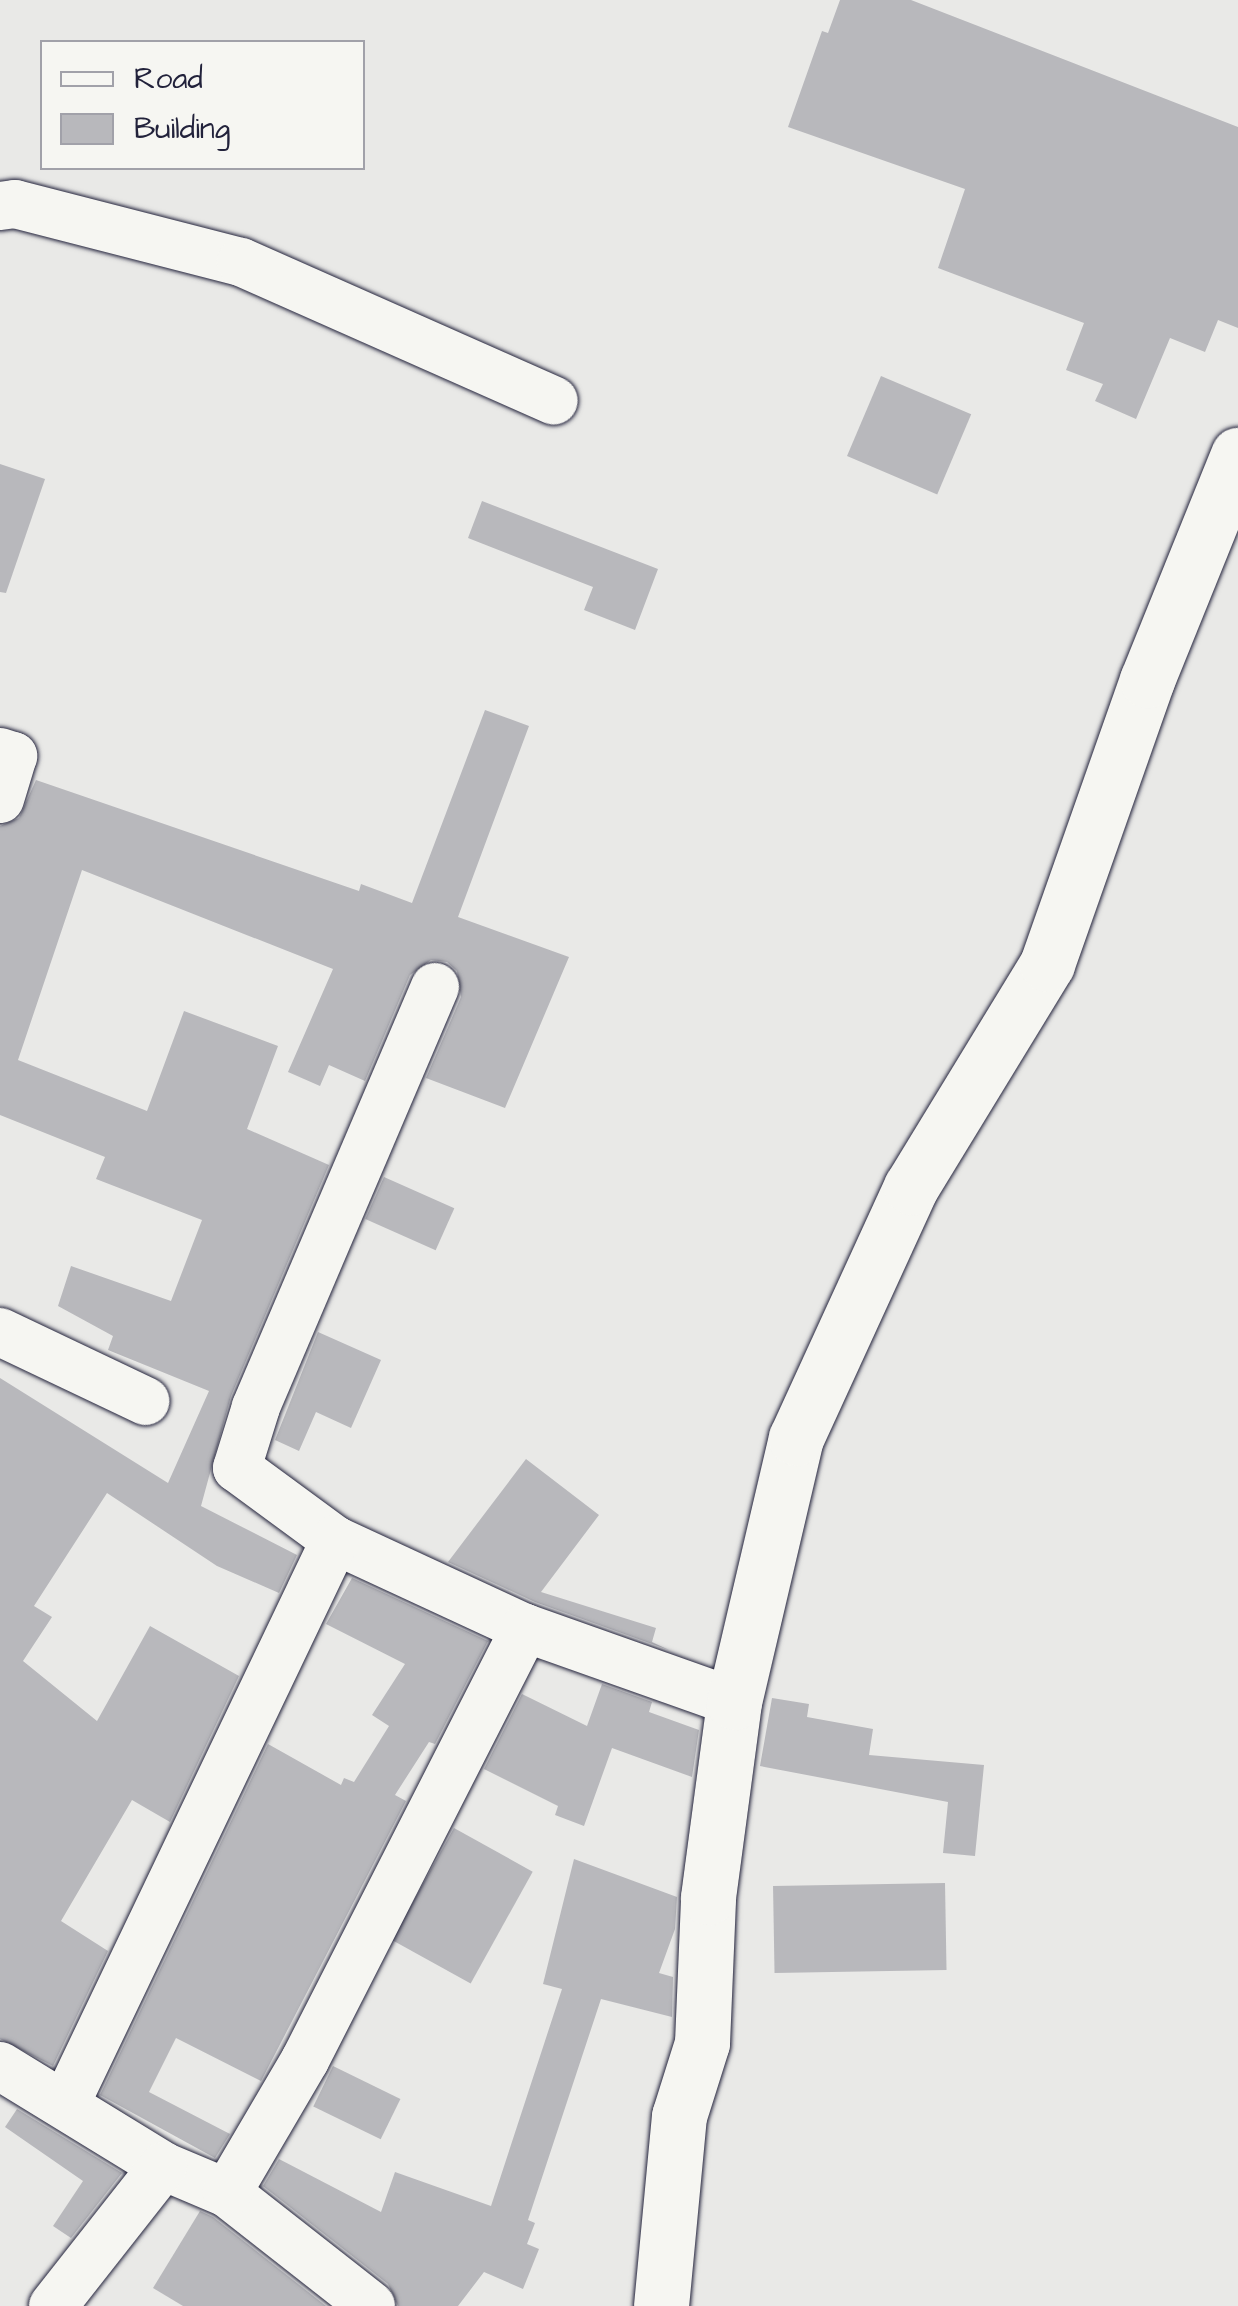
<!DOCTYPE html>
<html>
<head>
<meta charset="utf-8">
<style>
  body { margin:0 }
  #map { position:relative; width:1238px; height:2306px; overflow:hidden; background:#e9e9e7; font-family:"Architects Daughter",sans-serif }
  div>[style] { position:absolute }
  .building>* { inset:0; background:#b8b8bc; transform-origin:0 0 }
  .roads { filter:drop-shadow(0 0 2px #22223b) drop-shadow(0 0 2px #22223b) }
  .minor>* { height:48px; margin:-24px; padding:0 24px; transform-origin:24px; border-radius:24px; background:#f6f6f2 }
  .tertiary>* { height:55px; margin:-27.5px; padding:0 27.5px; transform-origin:27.5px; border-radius:27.5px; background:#f6f6f2 }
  span { translate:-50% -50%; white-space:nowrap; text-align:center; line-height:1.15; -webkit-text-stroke:9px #f6f6f2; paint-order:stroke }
  .legend { position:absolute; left:40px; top:40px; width:325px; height:130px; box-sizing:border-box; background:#f6f6f2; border:2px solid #a1a1a9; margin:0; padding:12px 18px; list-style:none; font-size:30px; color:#22223b }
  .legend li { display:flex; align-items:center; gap:20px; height:50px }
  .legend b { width:50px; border:2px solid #a1a1a9 }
</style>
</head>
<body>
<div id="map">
  <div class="building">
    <i style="clip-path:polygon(840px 0,911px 0,1238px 127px,1238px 328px,1218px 320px,1205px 352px,1170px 338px,1136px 419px,1095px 401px,1103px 384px,1066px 370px,1084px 323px,938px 268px,965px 189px,788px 127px,822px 31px,828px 33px)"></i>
    <i style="left:881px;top:376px;width:98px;height:87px;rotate:23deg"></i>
    <i style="clip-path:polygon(0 464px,45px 479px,6px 593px,0 592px)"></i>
    <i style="clip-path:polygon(482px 501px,658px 569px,635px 630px,584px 610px,593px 587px,468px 538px)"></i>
    <i style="clip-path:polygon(485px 710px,529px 726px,458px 917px,569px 957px,505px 1108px,426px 1078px,461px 997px,457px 971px,447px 962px,431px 960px,410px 975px,365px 1081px,329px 1065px,320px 1086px,288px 1072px,333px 969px,82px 870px,18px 1060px,147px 1111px,184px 1011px,278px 1046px,247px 1129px,329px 1165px,231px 1396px,201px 1506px,297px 1555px,279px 1593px,217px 1566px,107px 1493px,34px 1606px,52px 1617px,23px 1661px,97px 1721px,150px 1626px,239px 1676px,170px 1822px,132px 1800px,61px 1921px,108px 1951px,53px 2066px,0 2039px,0 1378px,168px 1483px,209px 1391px,108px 1350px,113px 1336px,58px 1306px,71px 1266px,171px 1301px,202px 1220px,96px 1179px,105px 1157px,0 1115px,0 826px,19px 818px,36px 780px,359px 891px,361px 884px,412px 903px)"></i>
    <i style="left:384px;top:1177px;width:77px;height:46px;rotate:24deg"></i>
    <i style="clip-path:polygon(318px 1332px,381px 1360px,351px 1428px,316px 1412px,299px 1451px,275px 1440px)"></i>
    <i style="clip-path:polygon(526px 1459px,599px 1515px,541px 1592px,656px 1628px,652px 1642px,669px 1650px,535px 1602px,448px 1562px)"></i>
    <i style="clip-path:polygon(352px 1578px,488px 1641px,435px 1744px,429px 1742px,395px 1795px,406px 1801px,261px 2081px,176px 2038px,149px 2092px,230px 2134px,215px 2158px,100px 2095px,268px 1744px,341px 1785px,344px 1778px,354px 1782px,389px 1726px,372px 1715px,405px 1664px,326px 1624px)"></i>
    <i style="clip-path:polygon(602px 1684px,652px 1702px,649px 1712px,699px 1730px,692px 1777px,612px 1748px,584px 1826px,555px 1815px,558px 1806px,484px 1769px,522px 1694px,587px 1726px)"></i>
    <i style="clip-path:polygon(772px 1698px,809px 1704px,807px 1717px,873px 1729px,869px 1755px,984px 1765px,975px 1856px,943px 1853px,948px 1802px,760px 1766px)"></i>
    <i style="left:454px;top:1828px;width:90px;height:128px;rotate:29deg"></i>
    <i style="clip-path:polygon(574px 1859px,677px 1897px,675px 1929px,659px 1973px,673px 1977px,672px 2017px,601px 1999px,528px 2220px,535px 2223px,527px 2244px,539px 2249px,523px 2289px,484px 2272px,458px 2306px,398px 2306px,388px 2284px,263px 2186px,279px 2159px,381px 2212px,395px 2172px,491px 2206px,562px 1989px,543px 1984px)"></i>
    <i style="left:945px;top:1883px;width:87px;height:172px;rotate:89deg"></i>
    <i style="left:333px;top:2066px;width:75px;height:45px;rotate:26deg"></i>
    <i style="clip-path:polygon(17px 2109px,122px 2173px,71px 2238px,53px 2226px,83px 2181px,5px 2127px)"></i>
    <i style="clip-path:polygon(200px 2211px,213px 2217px,326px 2306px,183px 2306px,153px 2288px)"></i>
  </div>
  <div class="roads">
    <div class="minor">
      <i style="left:0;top:206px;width:15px;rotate:-8deg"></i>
      <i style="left:15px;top:204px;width:233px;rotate:14.4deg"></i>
      <i style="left:241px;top:262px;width:342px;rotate:23.9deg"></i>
      <i style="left:0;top:752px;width:14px;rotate:17deg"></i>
      <i style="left:13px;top:756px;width:45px;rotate:106.8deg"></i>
      <i style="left:435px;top:987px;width:457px;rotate:113.1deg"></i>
      <i style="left:256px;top:1407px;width:64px;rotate:107.3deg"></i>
      <i style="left:237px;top:1468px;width:122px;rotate:36.3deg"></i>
      <i style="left:335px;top:1540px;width:209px;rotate:24.9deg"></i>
      <i style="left:525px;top:1628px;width:222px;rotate:19.5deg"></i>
      <i style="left:0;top:1332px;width:161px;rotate:25.4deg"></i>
      <i style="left:0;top:2066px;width:191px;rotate:31.5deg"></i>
      <i style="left:163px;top:2166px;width:69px;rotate:22.9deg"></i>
      <i style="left:227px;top:2193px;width:183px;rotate:38.1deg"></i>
      <i style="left:66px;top:2103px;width:624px;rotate:-64.46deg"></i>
      <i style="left:227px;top:2193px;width:154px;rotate:-59.6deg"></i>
      <i style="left:305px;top:2060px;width:485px;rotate:-63deg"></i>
      <i style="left:53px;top:2306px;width:178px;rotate:-51.8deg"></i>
    </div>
    <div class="tertiary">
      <i style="left:661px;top:2306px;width:191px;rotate:-84.6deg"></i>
      <i style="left:679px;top:2116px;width:77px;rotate:-72.5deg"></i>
      <i style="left:702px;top:2043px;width:146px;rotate:-87.6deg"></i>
      <i style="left:708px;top:1897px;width:197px;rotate:-82.4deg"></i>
      <i style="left:734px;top:1702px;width:271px;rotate:-76.8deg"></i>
      <i style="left:796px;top:1438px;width:276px;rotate:-65.4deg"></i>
      <i style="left:911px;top:1187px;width:261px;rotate:-58.6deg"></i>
      <i style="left:1047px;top:964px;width:301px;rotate:-70.6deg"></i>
      <i style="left:1147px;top:680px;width:243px;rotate:-68deg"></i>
    </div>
  </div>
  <ul class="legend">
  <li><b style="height:12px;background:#f6f6f2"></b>Road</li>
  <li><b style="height:28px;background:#b8b8bc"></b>Building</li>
  </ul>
</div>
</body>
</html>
